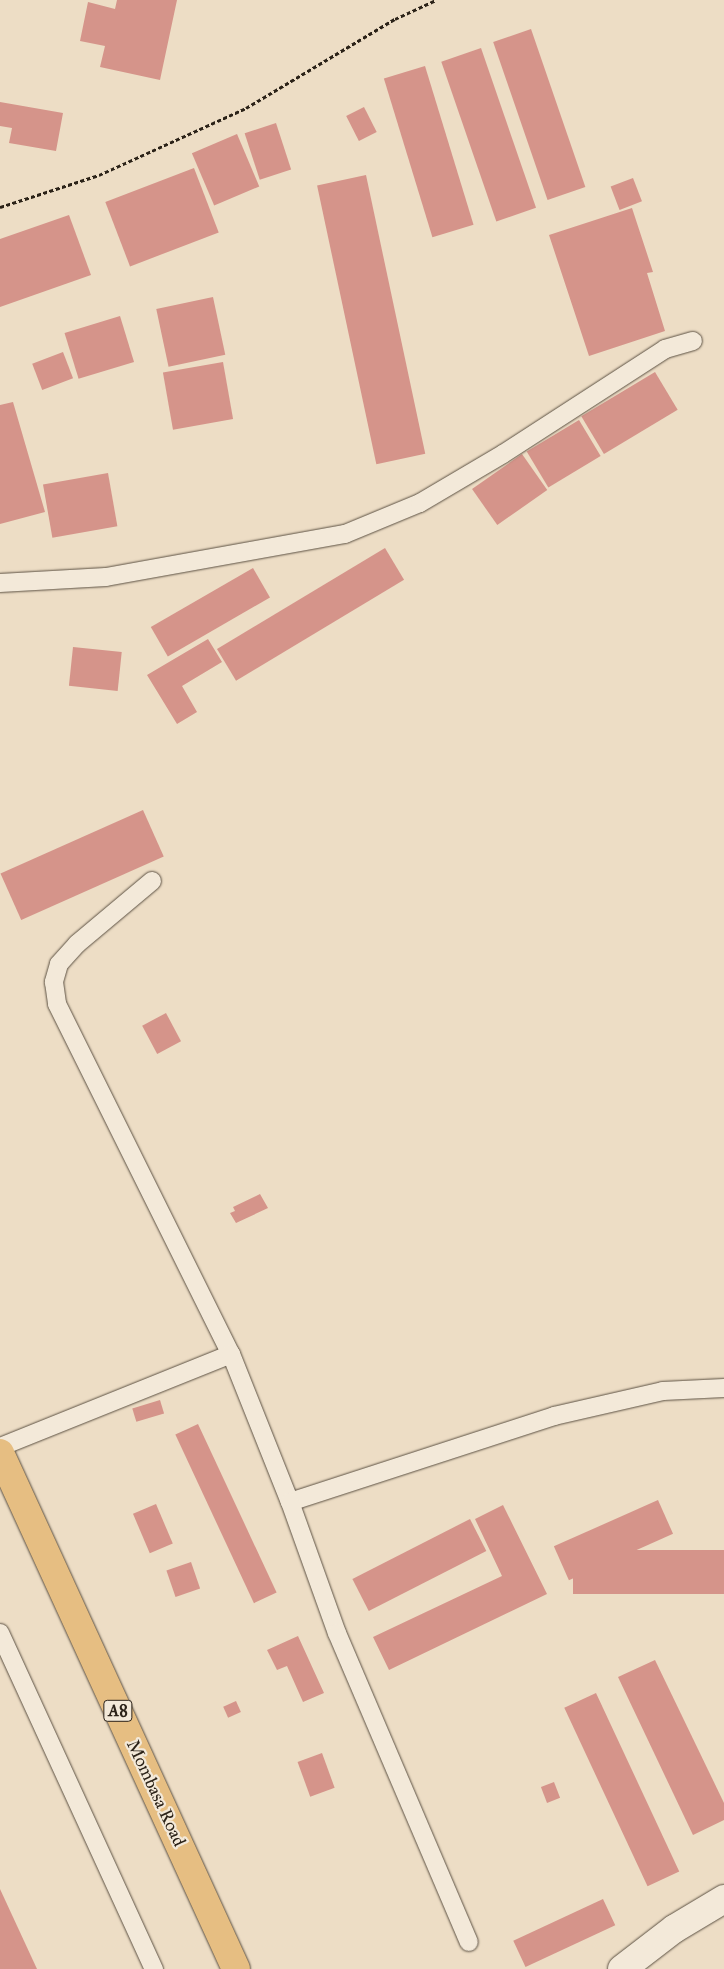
<!DOCTYPE html>
<html>
<head>
<meta charset="utf-8">
<style>
  body { margin:0 }
  #map { position:relative; width:724px; height:1969px; overflow:hidden; background:#edddc5; font-family:"IM FELL Great Primer",serif }
  div>[style] { position:absolute }
  .building>* { inset:0; background:#d5948a; transform-origin:0 0 }
  .path>* { height:3px; margin-top:-1.5px; transform-origin:0; background:repeating-linear-gradient(90deg,#2b2218 0 4px,transparent 0 6.5px) }
  .roads { filter:drop-shadow(0 0 1px #5c5143) drop-shadow(0 0 1px #5c5143) }
  .service>* { height:18px; margin:-9px; padding:0 9px; transform-origin:9px; border-radius:9px; background:#f3e9d9 }
  .minor>* { height:28px; margin:-14px; padding:0 14px; transform-origin:14px; border-radius:14px; background:#f3e9d9 }
  .trunk>* { height:28px; margin:-14px; padding:0 14px; transform-origin:14px; border-radius:14px; background:#e6be82 }
  span { translate:-50% -50%; white-space:nowrap; text-align:center; line-height:1.15; -webkit-text-stroke:4.5px #f3e9d9; paint-order:stroke }
  .shield-label span { padding:1px 4px; background:#f3e9d9; border:1px solid; border-radius:4px; -webkit-text-stroke-width:0 }
  .shield-label { font-size:16px; color:#2b2218; font-weight:700 }
  .street-label { font-size:18px; color:#2b2218 }
</style>
</head>
<body>
<div id="map">
  <div class="building">
    <i style="clip-path:polygon(117px 0,177px 0,160px 80px,100px 67px,105px 46px,80px 41px,88px 2px,115px 9px)"></i>
    <i style="left:531px;top:29px;width:167px;height:40px;rotate:71deg"></i>
    <i style="left:481px;top:48px;width:169px;height:42px;rotate:71deg"></i>
    <i style="left:425px;top:66px;width:166px;height:43px;rotate:73deg"></i>
    <i style="clip-path:polygon(0 102px,63px 113px,56px 151px,9px 143px,12px 128px,0 126px)"></i>
    <i style="left:364px;top:107px;width:28px;height:20px;rotate:63deg"></i>
    <i style="left:276px;top:123px;width:49px;height:33px;rotate:72deg"></i>
    <i style="left:237px;top:134px;width:57px;height:49px;rotate:67deg"></i>
    <i style="left:194px;top:168px;width:69px;height:95px;rotate:69deg"></i>
    <i style="left:366px;top:175px;width:285px;height:50px;rotate:78deg"></i>
    <i style="left:633px;top:178px;width:25px;height:24px;rotate:69deg"></i>
    <i style="clip-path:polygon(632px 208px,653px 272px,647px 273px,665px 331px,589px 356px,549px 235px)"></i>
    <i style="clip-path:polygon(69px 215px,91px 275px,0 307px,0 239px)"></i>
    <i style="left:213px;top:297px;width:59px;height:58px;rotate:78deg"></i>
    <i style="left:120px;top:316px;width:48px;height:58px;rotate:73deg"></i>
    <i style="left:63px;top:352px;width:28px;height:33px;rotate:69deg"></i>
    <i style="left:223px;top:362px;width:58px;height:61px;rotate:80deg"></i>
    <i style="left:655px;top:372px;width:44px;height:86px;rotate:59deg"></i>
    <i style="clip-path:polygon(13px 402px,45px 512px,0 524px,0 405px)"></i>
    <i style="left:579px;top:420px;width:42px;height:61px;rotate:59deg"></i>
    <i style="left:522px;top:454px;width:44px;height:61px;rotate:55deg"></i>
    <i style="left:108px;top:473px;width:54px;height:66px;rotate:80deg"></i>
    <i style="left:385px;top:548px;width:37px;height:196px;rotate:59deg"></i>
    <i style="left:253px;top:568px;width:34px;height:118px;rotate:60deg"></i>
    <i style="clip-path:polygon(208px 639px,222px 662px,182px 686px,197px 712px,177px 724px,147px 675px)"></i>
    <i style="left:73px;top:647px;width:49px;height:39px;rotate:6deg"></i>
    <i style="left:143px;top:810px;width:51px;height:156px;rotate:66deg"></i>
    <i style="left:166px;top:1013px;width:32px;height:27px;rotate:62deg"></i>
    <i style="clip-path:polygon(260px 1194px,268px 1208px,236px 1223px,230px 1213px,235px 1211px,233px 1207px)"></i>
    <i style="left:160px;top:1400px;width:14px;height:29px;rotate:73deg"></i>
    <i style="left:198px;top:1424px;width:186px;height:25px;rotate:65deg"></i>
    <i style="left:658px;top:1500px;width:37px;height:114px;rotate:66deg"></i>
    <i style="left:156px;top:1504px;width:43px;height:25px;rotate:67deg"></i>
    <i style="clip-path:polygon(503px 1505px,547px 1594px,389px 1670px,373px 1637px,502px 1576px,475px 1519px)"></i>
    <i style="left:470px;top:1519px;width:36px;height:132px;rotate:63deg"></i>
    <i style="left:724px;top:1550px;width:44px;height:151px;rotate:90deg"></i>
    <i style="left:191px;top:1562px;width:28px;height:26px;rotate:71deg"></i>
    <i style="clip-path:polygon(298px 1636px,324px 1693px,303px 1702px,287px 1666px,277px 1670px,267px 1650px)"></i>
    <i style="clip-path:polygon(655px 1660px,724px 1803px,724px 1820px,693px 1835px,618px 1677px)"></i>
    <i style="left:596px;top:1693px;width:197px;height:35px;rotate:65deg"></i>
    <i style="left:236px;top:1701px;width:12px;height:14px;rotate:66deg"></i>
    <i style="left:322px;top:1753px;width:37px;height:26px;rotate:70deg"></i>
    <i style="left:554px;top:1782px;width:17px;height:14px;rotate:69deg"></i>
    <i style="clip-path:polygon(0 1889px,37px 1969px,0 1969px)"></i>
    <i style="left:603px;top:1899px;width:29px;height:99px;rotate:65deg"></i>
  </div>
  <div class="path">
    <i style="left:0;top:207px;width:104px;rotate:-17.9deg"></i>
    <i style="left:99px;top:175px;width:162px;rotate:-24.5deg"></i>
    <i style="left:246px;top:108px;width:174px;rotate:-30.9deg"></i>
    <i style="left:395px;top:19px;width:45px;rotate:-24.9deg"></i>
  </div>
  <div class="roads">
    <div class="service">
      <i style="left:0;top:583px;width:106px;rotate:-3.2deg"></i>
      <i style="left:106px;top:577px;width:243px;rotate:-10.2deg"></i>
      <i style="left:345px;top:534px;width:81px;rotate:-22.5deg"></i>
      <i style="left:420px;top:503px;width:96px;rotate:-30.6deg"></i>
      <i style="left:503px;top:454px;width:193px;rotate:-32.9deg"></i>
      <i style="left:665px;top:349px;width:29px;rotate:-16deg"></i>
      <i style="left:152px;top:881px;width:98px;rotate:140deg"></i>
      <i style="left:77px;top:944px;width:27px;rotate:132deg"></i>
      <i style="left:59px;top:964px;width:19px;rotate:106deg"></i>
      <i style="left:54px;top:982px;width:22px;rotate:82deg"></i>
      <i style="left:57px;top:1004px;width:391px;rotate:63.6deg"></i>
      <i style="left:0;top:1447px;width:249px;rotate:-21.9deg"></i>
      <i style="left:231px;top:1354px;width:159px;rotate:68.3deg"></i>
      <i style="left:290px;top:1502px;width:278px;rotate:-18deg"></i>
      <i style="left:554px;top:1416px;width:112px;rotate:-12.9deg"></i>
      <i style="left:663px;top:1391px;width:61px;rotate:-2.8deg"></i>
      <i style="left:290px;top:1502px;width:139px;rotate:70.3deg"></i>
      <i style="left:337px;top:1633px;width:336px;rotate:66.9deg"></i>
      <i style="left:0;top:1633px;width:370px;rotate:65.4deg"></i>
    </div>
    <div class="minor">
      <i style="left:622px;top:1969px;width:66px;rotate:-37.6deg"></i>
      <i style="left:674px;top:1929px;width:58px;rotate:-31deg"></i>
    </div>
    <div class="trunk">
      <i style="left:0;top:1453px;width:567px;rotate:65.42deg"></i>
    </div>
  </div>
  <div class="shield-label">
    <span style="left:118px;top:1711px">A8</span>
  </div>
  <div class="street-label">
    <span style="left:156px;top:1793px;rotate:65deg">Mombasa Road</span>
  </div>
</div>
</body>
</html>
